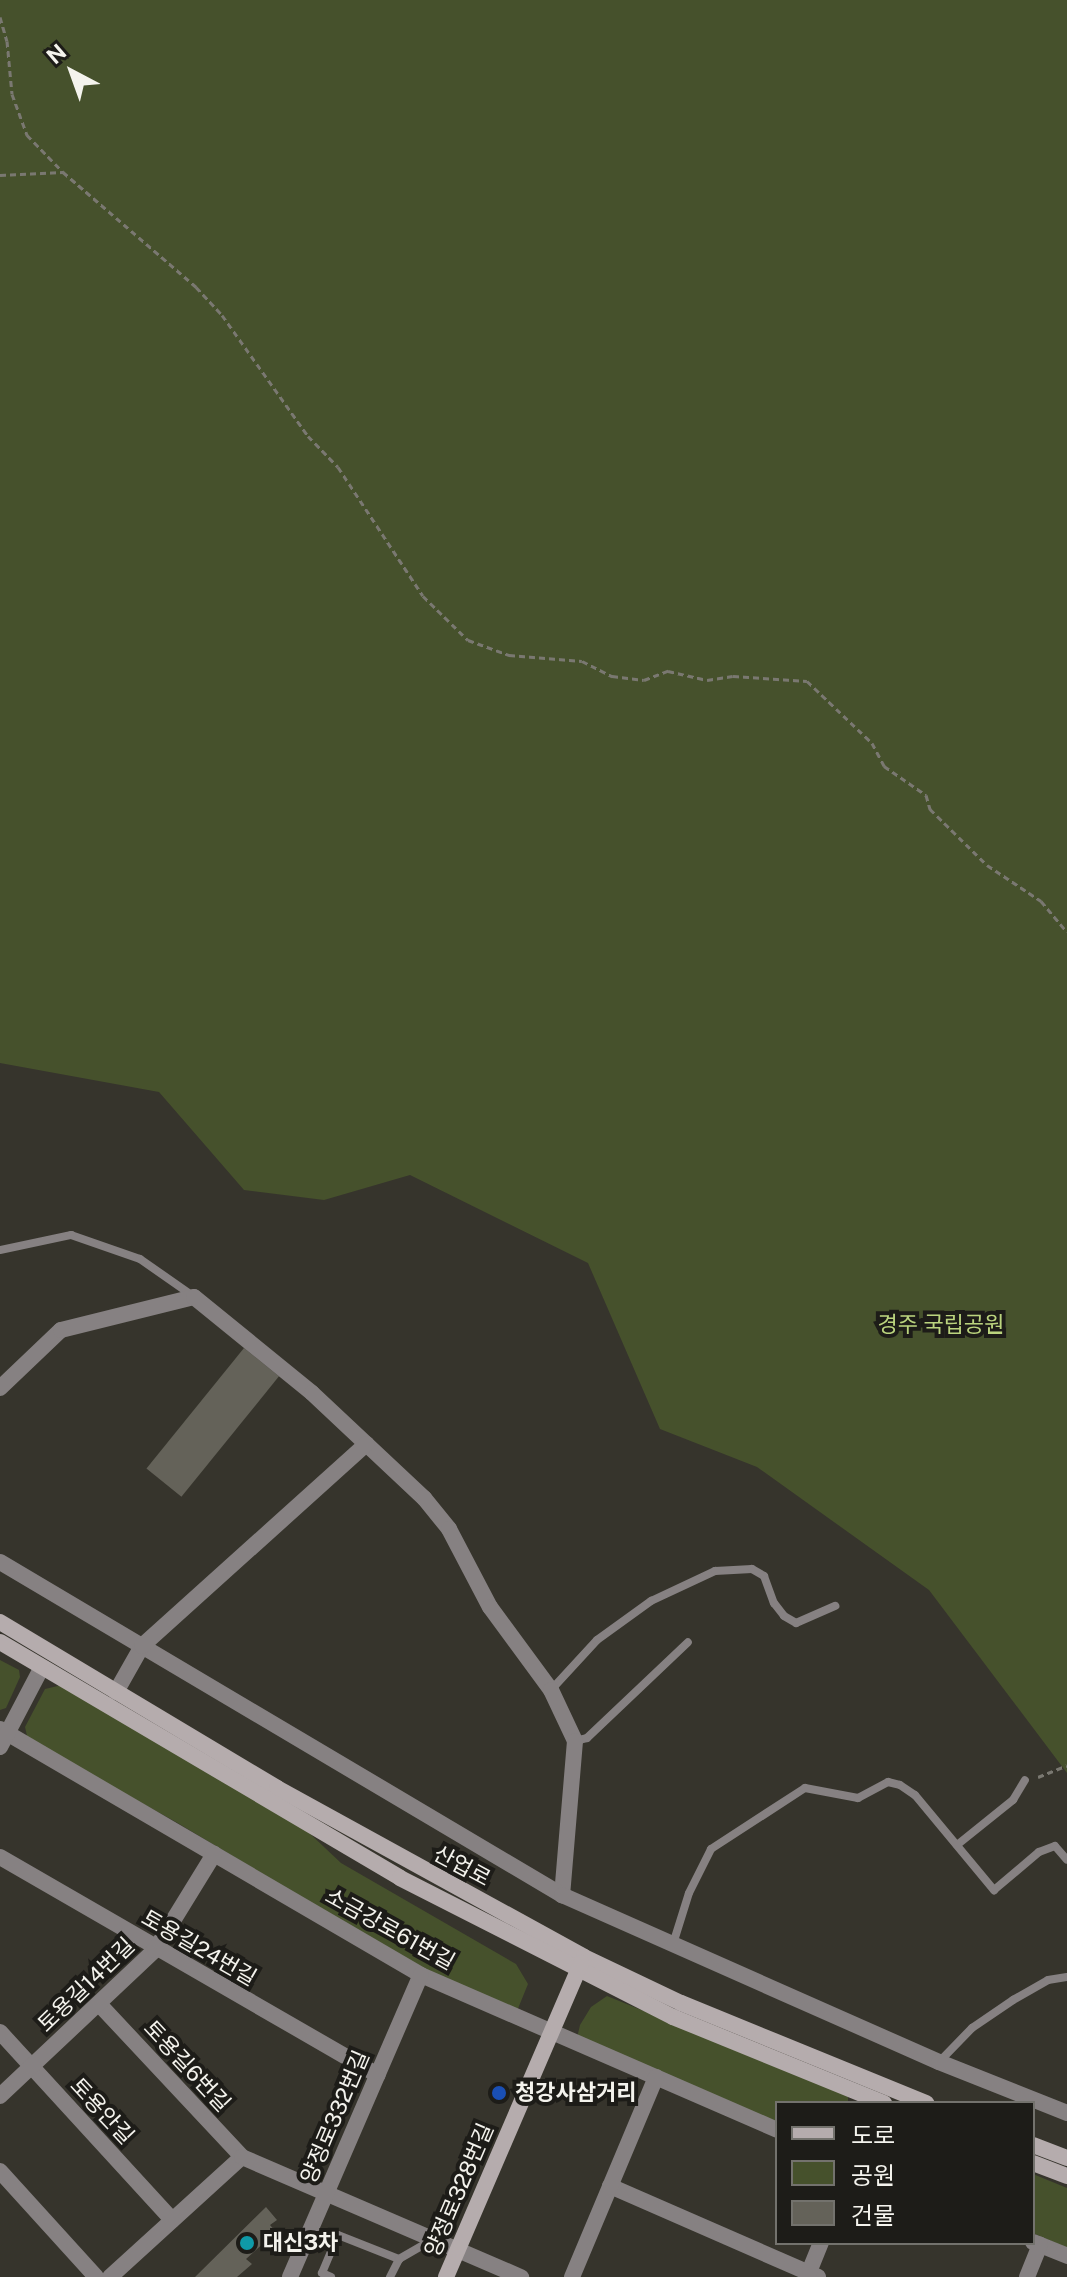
<!DOCTYPE html>
<html>
<head>
<meta charset="utf-8">
<style>
  body { margin:0 }
  #map { position:relative; width:1067px; height:2277px; overflow:hidden; background:#36342c; font-family:"Public Sans","Noto Sans KR",sans-serif }
  div>[style] { position:absolute }
  .green>* { inset:0; background:#46512c }
  .building>* { inset:0; background:#646259; transform-origin:0 0 }
  .path>* { height:3px; margin-top:-1.5px; transform-origin:0; background:repeating-linear-gradient(90deg,#7a7871 0 6px,transparent 0 10px) }
  .lane>* { height:8px; margin:-4px; padding:0 4px; transform-origin:4px; border-radius:4px; background:#868182 }
  .street>* { height:16px; margin:-8px; padding:0 8px; transform-origin:8px; border-radius:8px; background:#868182 }
  .secondary>* { height:16px; margin:-8px; padding:0 8px; transform-origin:8px; border-radius:8px; background:#b5acad }
  .dots>* { width:22px; height:22px; translate:-50% -50%; box-sizing:border-box; border:4px solid #1d1c18; border-radius:50% }
  span { translate:-50% -50%; white-space:nowrap; text-align:center; line-height:1.15; -webkit-text-stroke:8px #1d1c18; paint-order:stroke }
  .park-label { font-size:22px; color:#bbd47e }
  .street-label { font-size:22px; color:#f4f3ed }
  .poi-label { font-size:22px; color:#f4f3ed; font-weight:700 }
  .left { translate:0 -50%; text-align:left }
  .legend { position:absolute; left:775px; top:2101px; width:260px; height:144px; box-sizing:border-box; background:#1d1c18; border:2px solid #73726d; margin:0; padding:10px 14px; list-style:none; font-size:24px; color:#f4f3ed }
  .legend li { display:flex; align-items:center; gap:16px; height:40px }
  .legend b { width:40px; border:2px solid #73726d }
  .north { position:absolute; left:32px; top:32px; width:80px; height:80px; -webkit-text-stroke:6px #1d1c18; paint-order:stroke; rotate:319deg; font-size:22px; font-weight:700; line-height:32px; text-align:center; color:#f4f3ed }
  .north::after { content:''; display:block; margin:auto; width:28px; height:36px; background:#f4f3ed; clip-path:polygon(50% 0,100% 100%,50% 72%,0 100%) }
</style>
</head>
<body>
<div id="map">
  <div class="green">
    <i style="clip-path:polygon(0 0,1067px 0,1067px 1773px,929px 1590px,757px 1467px,660px 1429px,588px 1263px,410px 1175px,324px 1200px,244px 1190px,159px 1092px,0 1063px)"></i>
    <i style="clip-path:polygon(0 1660px,19px 1670px,20px 1677px,6px 1708px,0 1710px)"></i>
    <i style="clip-path:polygon(62px 1685px,306px 1830px,341px 1863px,516px 1964px,528px 1984px,517px 2011px,424px 1971px,176px 1822px,28px 1740px,25px 1727px,45px 1689px)"></i>
    <i style="clip-path:polygon(607px 1996px,848px 2094px,848px 2103px,777px 2103px,777px 2124px,577px 2038px,580px 2025px,591px 2007px)"></i>
    <i style="clip-path:polygon(1033px 2174px,1067px 2188px,1067px 2248px,1033px 2233px)"></i>
  </div>
  <div class="building">
    <i style="left:244px;top:1348px;width:45px;height:155px;rotate:39deg"></i>
    <i style="clip-path:polygon(266px 2207px,277px 2220px,270px 2225px,276px 2232px,246px 2259px,252px 2264px,237px 2277px,195px 2277px)"></i>
  </div>
  <div class="path">
    <i style="left:0;top:17px;width:25px;rotate:74deg"></i>
    <i style="left:7px;top:41px;width:53px;rotate:84.6deg"></i>
    <i style="left:12px;top:94px;width:44px;rotate:69.9deg"></i>
    <i style="left:27px;top:135px;width:52px;rotate:45.8deg"></i>
    <i style="left:63px;top:172px;width:176px;rotate:40.8deg"></i>
    <i style="left:196px;top:287px;width:38px;rotate:47deg"></i>
    <i style="left:222px;top:315px;width:148px;rotate:54.6deg"></i>
    <i style="left:308px;top:436px;width:43px;rotate:45.9deg"></i>
    <i style="left:338px;top:467px;width:154px;rotate:56.6deg"></i>
    <i style="left:423px;top:596px;width:63px;rotate:44.4deg"></i>
    <i style="left:468px;top:640px;width:44px;rotate:20.1deg"></i>
    <i style="left:509px;top:655px;width:73px;rotate:4.7deg"></i>
    <i style="left:582px;top:661px;width:34px;rotate:27deg"></i>
    <i style="left:612px;top:676px;width:32px;rotate:7deg"></i>
    <i style="left:644px;top:680px;width:26px;rotate:-21deg"></i>
    <i style="left:668px;top:671px;width:40px;rotate:13deg"></i>
    <i style="left:707px;top:680px;width:26px;rotate:-9deg"></i>
    <i style="left:733px;top:676px;width:74px;rotate:3.9deg"></i>
    <i style="left:807px;top:681px;width:90px;rotate:43.6deg"></i>
    <i style="left:872px;top:743px;width:26px;rotate:62deg"></i>
    <i style="left:884px;top:766px;width:51px;rotate:34.6deg"></i>
    <i style="left:926px;top:795px;width:15px;rotate:74deg"></i>
    <i style="left:930px;top:809px;width:80px;rotate:44.5deg"></i>
    <i style="left:987px;top:865px;width:65px;rotate:33.7deg"></i>
    <i style="left:1041px;top:901px;width:40px;rotate:50deg"></i>
    <i style="left:0;top:175px;width:63px;rotate:-2.7deg"></i>
    <i style="left:1038px;top:1777px;width:31px;rotate:-22deg"></i>
  </div>
  <div class="lane">
    <i style="left:0;top:1250px;width:73px;rotate:-11.9deg"></i>
    <i style="left:71px;top:1235px;width:73px;rotate:19.2deg"></i>
    <i style="left:140px;top:1259px;width:65px;rotate:34.9deg"></i>
    <i style="left:551px;top:1690px;width:68px;rotate:-47.4deg"></i>
    <i style="left:597px;top:1640px;width:67px;rotate:-35.8deg"></i>
    <i style="left:651px;top:1601px;width:71px;rotate:-25.1deg"></i>
    <i style="left:715px;top:1571px;width:37px;rotate:-3deg"></i>
    <i style="left:752px;top:1569px;width:14px;rotate:30deg"></i>
    <i style="left:764px;top:1576px;width:29px;rotate:70deg"></i>
    <i style="left:774px;top:1603px;width:16px;rotate:52deg"></i>
    <i style="left:784px;top:1616px;width:14px;rotate:30deg"></i>
    <i style="left:796px;top:1623px;width:43px;rotate:-23.6deg"></i>
    <i style="left:575px;top:1741px;width:12px;rotate:-14deg"></i>
    <i style="left:587px;top:1738px;width:139px;rotate:-43.5deg"></i>
    <i style="left:957px;top:1845px;width:72px;rotate:-38.8deg"></i>
    <i style="left:1013px;top:1800px;width:23px;rotate:-59deg"></i>
    <i style="left:673px;top:1944px;width:53px;rotate:-72.6deg"></i>
    <i style="left:689px;top:1893px;width:49px;rotate:-63.4deg"></i>
    <i style="left:711px;top:1849px;width:112px;rotate:-33deg"></i>
    <i style="left:805px;top:1788px;width:54px;rotate:10.7deg"></i>
    <i style="left:858px;top:1798px;width:34px;rotate:-28deg"></i>
    <i style="left:888px;top:1782px;width:12px;rotate:14deg"></i>
    <i style="left:900px;top:1785px;width:18px;rotate:34deg"></i>
    <i style="left:915px;top:1795px;width:124px;rotate:50.3deg"></i>
    <i style="left:994px;top:1890px;width:59px;rotate:-40.2deg"></i>
    <i style="left:1039px;top:1852px;width:17px;rotate:-21deg"></i>
    <i style="left:1055px;top:1846px;width:18px;rotate:49deg"></i>
    <i style="left:940px;top:2061px;width:46px;rotate:-45.9deg"></i>
    <i style="left:972px;top:2028px;width:50px;rotate:-34.3deg"></i>
    <i style="left:1013px;top:2000px;width:40px;rotate:-29.7deg"></i>
    <i style="left:1048px;top:1980px;width:19px;rotate:-9deg"></i>
    <i style="left:331px;top:2277px;width:10px;rotate:-156deg"></i>
    <i style="left:322px;top:2273px;width:41px;rotate:-67.2deg"></i>
    <i style="left:338px;top:2235px;width:66px;rotate:21.5deg"></i>
    <i style="left:399px;top:2259px;width:39px;rotate:-30deg"></i>
    <i style="left:390px;top:2277px;width:20px;rotate:-63deg"></i>
  </div>
  <div class="street">
    <i style="left:0;top:1388px;width:84px;rotate:-43.6deg"></i>
    <i style="left:61px;top:1330px;width:137px;rotate:-13.9deg"></i>
    <i style="left:194px;top:1297px;width:152px;rotate:39.1deg"></i>
    <i style="left:312px;top:1393px;width:154px;rotate:43.2deg"></i>
    <i style="left:424px;top:1498px;width:40px;rotate:51deg"></i>
    <i style="left:449px;top:1529px;width:88px;rotate:62.3deg"></i>
    <i style="left:490px;top:1607px;width:103px;rotate:53.7deg"></i>
    <i style="left:551px;top:1690px;width:56px;rotate:64.8deg"></i>
    <i style="left:575px;top:1741px;width:155px;rotate:94.8deg"></i>
    <i style="left:0;top:1562px;width:653px;rotate:30.65deg"></i>
    <i style="left:562px;top:1895px;width:412px;rotate:23.9deg"></i>
    <i style="left:939px;top:2062px;width:138px;rotate:21.7deg"></i>
    <i style="left:116px;top:1692px;width:53px;rotate:-60.5deg"></i>
    <i style="left:142px;top:1646px;width:302px;rotate:-42deg"></i>
    <i style="left:0;top:1729px;width:488px;rotate:30.3deg"></i>
    <i style="left:421px;top:1975px;width:388px;rotate:23.5deg"></i>
    <i style="left:0;top:1747px;width:90px;rotate:-62.3deg"></i>
    <i style="left:0;top:1857px;width:436px;rotate:30deg"></i>
    <i style="left:100px;top:2005px;width:208px;rotate:46.9deg"></i>
    <i style="left:0;top:2032px;width:255px;rotate:47.5deg"></i>
    <i style="left:0;top:2096px;width:213px;rotate:-43.3deg"></i>
    <i style="left:155px;top:1950px;width:113px;rotate:-58.4deg"></i>
    <i style="left:0;top:2171px;width:143px;rotate:47.8deg"></i>
    <i style="left:610px;top:2186px;width:227px;rotate:23.6deg"></i>
    <i style="left:1033px;top:2242px;width:37px;rotate:22deg"></i>
    <i style="left:110px;top:2277px;width:178px;rotate:-42.3deg"></i>
    <i style="left:242px;top:2157px;width:304px;rotate:23.3deg"></i>
    <i style="left:290px;top:2277px;width:329px;rotate:-66.6deg"></i>
    <i style="left:572px;top:2277px;width:217px;rotate:-67.2deg"></i>
    <i style="left:807px;top:2277px;width:37px;rotate:-68deg"></i>
    <i style="left:1027px;top:2277px;width:35px;rotate:-68deg"></i>
  </div>
  <div class="secondary">
    <i style="left:0;top:1622px;width:323px;rotate:30.9deg"></i>
    <i style="left:277px;top:1788px;width:350px;rotate:28.8deg"></i>
    <i style="left:584px;top:1957px;width:107px;rotate:25.4deg"></i>
    <i style="left:681px;top:2003px;width:265px;rotate:22.2deg"></i>
    <i style="left:0;top:1642px;width:464px;rotate:30.5deg"></i>
    <i style="left:400px;top:1878px;width:306px;rotate:27deg"></i>
    <i style="left:673px;top:2017px;width:228px;rotate:22.2deg"></i>
    <i style="left:1033px;top:2145px;width:36px;rotate:21deg"></i>
    <i style="left:1033px;top:2163px;width:36px;rotate:21deg"></i>
    <i style="left:446px;top:2277px;width:342px;rotate:-66.7deg"></i>
  </div>
  <div class="dots">
    <i style="left:499px;top:2093px;background:#1a4fb4"></i>
    <i style="left:247px;top:2243px;background:#0f9aa8"></i>
  </div>
  <div class="park-label">
    <span style="left:941px;top:1325px">경주 국립공원</span>
  </div>
  <div class="street-label">
    <span style="left:462px;top:1866px;rotate:28deg">산업로</span>
    <span style="left:390px;top:1929px;rotate:29deg">소금강로61번길</span>
    <span style="left:199px;top:1948px;rotate:30deg">토용길24번길</span>
    <span style="left:86px;top:1985px;rotate:-44deg">토용길14번길</span>
    <span style="left:187px;top:2066px;rotate:47deg">토용길6번길</span>
    <span style="left:102px;top:2111px;rotate:47deg">토용안길</span>
    <span style="left:335px;top:2117px;rotate:-67deg">양정로332번길</span>
    <span style="left:459px;top:2190px;rotate:-67deg">양정로328번길</span>
  </div>
  <div class="poi-label">
    <span class="left" style="left:515px;top:2093px">청강사삼거리</span>
    <span class="left" style="left:263px;top:2243px">대신3차</span>
  </div>
  <ul class="legend">
  <li><b style="height:10px;background:#b5acad"></b>도로</li>
  <li><b style="height:22px;background:#46512c"></b>공원</li>
  <li><b style="height:22px;background:#646259"></b>건물</li>
  </ul>
  <div class="north">N</div>
</div>
</body>
</html>
